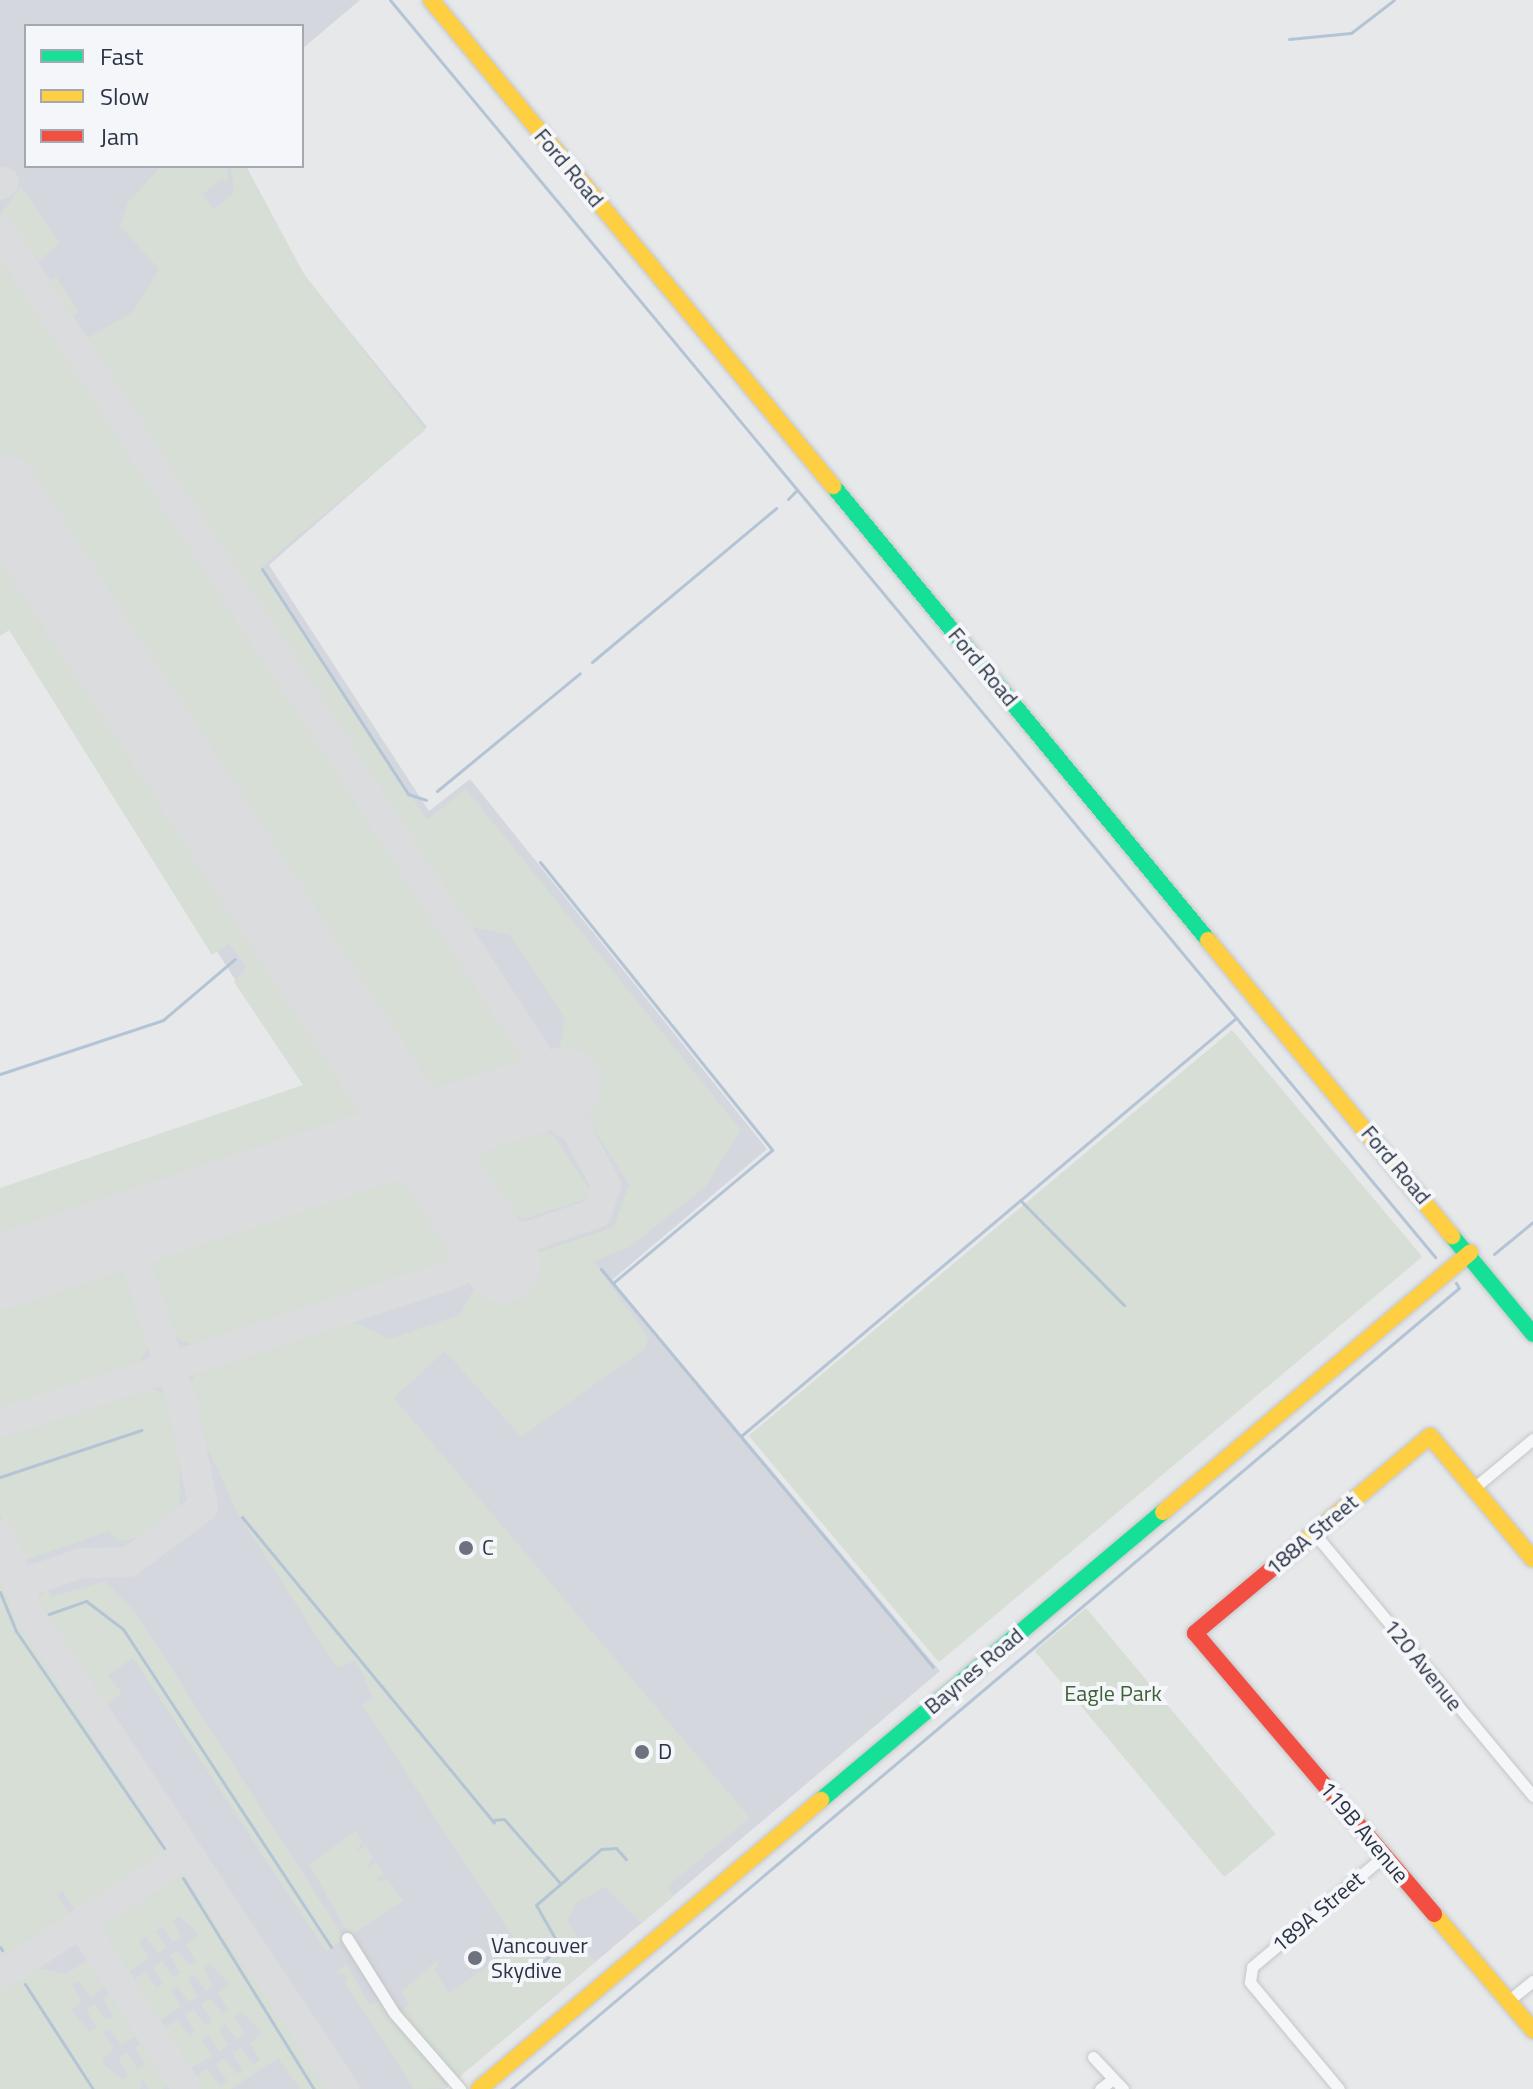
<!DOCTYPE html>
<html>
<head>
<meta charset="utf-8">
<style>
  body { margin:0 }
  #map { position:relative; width:1533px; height:2089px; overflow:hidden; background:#e6e8ea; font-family:"Titillium Web",sans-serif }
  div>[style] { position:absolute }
  .built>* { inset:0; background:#d4d7dd }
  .green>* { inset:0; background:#d6ded6; transform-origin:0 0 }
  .stream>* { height:3px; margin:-1.5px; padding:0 1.5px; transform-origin:1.5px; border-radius:1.5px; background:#b4c4d5 }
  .taxiway>* { height:30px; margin:-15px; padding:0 15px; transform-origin:15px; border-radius:15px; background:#dadcde }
  .runway>* { height:76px; margin:-38px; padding:0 38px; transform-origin:38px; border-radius:38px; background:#dadcde }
  .roads { filter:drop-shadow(0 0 2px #c4c6c8) drop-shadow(0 0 2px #c4c6c8) }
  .street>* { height:11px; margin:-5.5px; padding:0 5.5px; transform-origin:5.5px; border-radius:5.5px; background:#f5f6f7 }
  .fast>* { height:16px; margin:-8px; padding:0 8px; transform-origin:8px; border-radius:8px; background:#16e098 }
  .slow>* { height:16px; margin:-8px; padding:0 8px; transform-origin:8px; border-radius:8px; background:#ffcf43 }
  .jam>* { height:16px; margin:-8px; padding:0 8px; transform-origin:8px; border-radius:8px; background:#f24e42 }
  .dots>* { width:22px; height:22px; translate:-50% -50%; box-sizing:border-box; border:4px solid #f4f6f9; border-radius:50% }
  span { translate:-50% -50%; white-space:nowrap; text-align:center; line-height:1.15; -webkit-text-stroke:8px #f4f6f9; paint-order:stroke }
  .street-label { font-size:22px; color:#2b3445 }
  .poi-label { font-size:22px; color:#2b3445 }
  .left { translate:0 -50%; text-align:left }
  .park-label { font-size:22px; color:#3f6138 }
  .legend { position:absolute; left:24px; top:24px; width:280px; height:144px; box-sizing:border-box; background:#f4f6f9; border:2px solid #a4a8b1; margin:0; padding:10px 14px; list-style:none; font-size:24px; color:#2b3445 }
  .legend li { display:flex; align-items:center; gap:16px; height:40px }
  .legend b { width:40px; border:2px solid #a4a8b1 }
</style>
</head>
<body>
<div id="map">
  <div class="built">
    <i style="clip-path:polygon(0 0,360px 0,302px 49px,302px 26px,26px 26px,26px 166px,245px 166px,303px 274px,427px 427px,269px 565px,429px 811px,470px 779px,767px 1149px,612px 1280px,940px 1671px,445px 2089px,0 2089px,0 1190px,304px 1086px,0 615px)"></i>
  </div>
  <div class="green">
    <i style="clip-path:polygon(162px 166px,227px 166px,228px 183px,222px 179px,203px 194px,213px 210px,234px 192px,231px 166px,246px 166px,304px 274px,425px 430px,261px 567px,427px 820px,466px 789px,741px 1130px,705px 1187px,628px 1248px,593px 1261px,648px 1337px,646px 1348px,521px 1437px,445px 1351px,394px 1398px,750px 1818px,667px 1887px,674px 1896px,642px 1923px,605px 1887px,576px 1903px,567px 1920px,595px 1962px,457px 2079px,400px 2012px,409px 2005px,401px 1992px,440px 1958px,434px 1970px,449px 1993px,518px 1945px,362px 1705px,373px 1698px,360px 1668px,355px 1661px,337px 1668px,237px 1512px,189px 1406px,191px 1385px,197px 1366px,344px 1317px,389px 1339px,460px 1315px,483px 1271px,490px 1280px,522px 1258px,614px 1227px,629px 1184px,577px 1104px,566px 1066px,556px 1068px,565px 1019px,510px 935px,462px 925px,82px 341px,133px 312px,159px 269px,120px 226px,128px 202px)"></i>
    <i style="clip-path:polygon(21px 187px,60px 243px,38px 262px,31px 263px,0 215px)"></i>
    <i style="clip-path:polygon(0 253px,14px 263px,527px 1052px,517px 1081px,425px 1112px,0 458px)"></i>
    <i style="left:56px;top:276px;width:43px;height:13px;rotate:57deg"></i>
    <i style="clip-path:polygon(0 526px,388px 1124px,0 1252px,0 1188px,303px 1085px,234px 982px,247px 967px,229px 944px,212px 955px,9px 630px,0 636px)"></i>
    <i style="left:1232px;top:1030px;width:296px;height:631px;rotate:50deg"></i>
    <i style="clip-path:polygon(516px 1122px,554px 1135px,589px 1189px,586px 1199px,524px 1219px,486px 1206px,447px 1144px)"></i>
    <i style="clip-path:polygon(410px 1157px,461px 1239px,451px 1267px,201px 1349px,168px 1334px,147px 1270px,163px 1239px)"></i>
    <i style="clip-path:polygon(99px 1259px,131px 1276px,152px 1339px,136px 1370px,0 1415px,0 1292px)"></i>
    <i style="clip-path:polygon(142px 1384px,162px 1393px,178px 1412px,180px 1509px,143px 1537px,119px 1541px,109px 1531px,17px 1563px,0 1515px,0 1431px)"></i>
    <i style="clip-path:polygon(0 1553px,20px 1608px,170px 1848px,76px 1912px,63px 1891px,57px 1894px,70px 1916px,0 1961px)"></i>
    <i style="clip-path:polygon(105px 1581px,136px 1613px,345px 1939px,326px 1951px,133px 1658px,108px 1675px,122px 1693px,101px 1709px,31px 1603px,47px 1590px,52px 1597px)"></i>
    <i style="left:1086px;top:1608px;width:295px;height:67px;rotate:50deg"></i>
    <i style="clip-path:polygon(356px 1831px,362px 1842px,356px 1851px,366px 1846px,373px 1857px,367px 1868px,377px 1862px,384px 1874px,375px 1881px,389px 1880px,403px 1901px,350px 1936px,309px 1864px)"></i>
    <i style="clip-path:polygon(186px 1872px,327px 2089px,300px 2089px,278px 2058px,231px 2089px,199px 2089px,193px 2079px,207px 2069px,220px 2085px,227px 2081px,216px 2064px,224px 2058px,237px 2074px,243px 2070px,232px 2053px,240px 2048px,254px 2064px,260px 2060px,250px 2043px,262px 2033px,242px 2012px,235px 2017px,245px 2034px,236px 2039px,225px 2024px,219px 2029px,229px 2045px,219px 2051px,208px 2034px,202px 2039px,212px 2057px,186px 2070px,162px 2030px,178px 2020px,189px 2036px,195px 2032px,185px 2015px,193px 2009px,206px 2026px,212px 2021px,201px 2004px,211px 1998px,222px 2014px,228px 2010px,218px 1993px,230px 1984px,210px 1964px,204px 1968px,213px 1986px,206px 1991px,194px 1975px,188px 1978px,197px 1997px,188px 2002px,177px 1986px,171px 1990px,181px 2007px,156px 2023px,130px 1982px,145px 1972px,156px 1987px,163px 1984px,153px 1967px,162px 1961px,174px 1977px,180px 1972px,170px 1955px,176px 1950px,190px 1965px,196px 1962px,186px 1945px,198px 1936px,194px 1930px,179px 1916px,173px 1920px,182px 1938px,173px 1942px,162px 1926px,156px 1931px,167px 1947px,158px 1953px,146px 1937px,139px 1941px,149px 1958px,126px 1974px,96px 1926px)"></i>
    <i style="clip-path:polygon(92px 1957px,109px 1984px,91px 1997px,78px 1981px,72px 1984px,82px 2001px,71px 2010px,90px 2032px,97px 2027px,86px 2009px,95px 2004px,106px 2020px,113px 2016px,103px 1998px,114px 1991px,141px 2033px,121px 2045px,110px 2029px,103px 2033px,114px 2049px,102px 2059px,106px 2066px,122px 2080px,128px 2075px,118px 2059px,127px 2053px,138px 2069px,145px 2064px,135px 2048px,146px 2040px,173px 2082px,163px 2089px,149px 2089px,142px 2079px,140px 2089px,0 2089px,0 1989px,33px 1967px,66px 1974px)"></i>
    <i style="clip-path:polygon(346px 1964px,370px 2005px,379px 2001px,448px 2088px,414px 2089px,345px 1983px,348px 1976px,336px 1972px)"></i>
  </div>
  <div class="stream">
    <i style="left:390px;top:0;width:1635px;rotate:50.26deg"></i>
    <i style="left:1289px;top:39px;width:62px;rotate:-5.5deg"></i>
    <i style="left:1351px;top:33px;width:54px;rotate:-37.5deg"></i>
    <i style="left:788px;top:499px;width:13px;rotate:-45deg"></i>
    <i style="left:262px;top:569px;width:268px;rotate:57deg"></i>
    <i style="left:408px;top:794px;width:19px;rotate:18deg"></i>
    <i style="left:592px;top:662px;width:240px;rotate:-39.9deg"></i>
    <i style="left:437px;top:791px;width:185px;rotate:-39.5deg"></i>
    <i style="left:540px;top:862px;width:370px;rotate:51.1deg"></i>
    <i style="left:772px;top:1150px;width:206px;rotate:140.1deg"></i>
    <i style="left:0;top:1074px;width:172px;rotate:-18.3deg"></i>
    <i style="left:163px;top:1020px;width:94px;rotate:-40.3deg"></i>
    <i style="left:1020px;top:1200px;width:148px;rotate:45.3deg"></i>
    <i style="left:1494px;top:1254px;width:50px;rotate:-39.4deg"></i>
    <i style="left:601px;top:1269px;width:518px;rotate:50.17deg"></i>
    <i style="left:741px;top:1436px;width:648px;rotate:-40.18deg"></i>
    <i style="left:0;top:1477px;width:149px;rotate:-18.4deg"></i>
    <i style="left:242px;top:1517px;width:396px;rotate:50.5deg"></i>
    <i style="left:0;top:1592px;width:42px;rotate:67.7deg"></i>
    <i style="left:16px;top:1631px;width:263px;rotate:55.7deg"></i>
    <i style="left:43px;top:1616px;width:46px;rotate:-19.2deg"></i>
    <i style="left:86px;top:1601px;width:46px;rotate:37.1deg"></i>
    <i style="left:123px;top:1629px;width:380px;rotate:56.8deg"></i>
    <i style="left:492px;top:1820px;width:12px;rotate:-5deg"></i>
    <i style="left:504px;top:1819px;width:86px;rotate:48.8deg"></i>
    <i style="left:183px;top:1878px;width:248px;rotate:58.2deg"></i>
    <i style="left:0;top:1947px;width:4px;rotate:56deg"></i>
    <i style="left:539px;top:1965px;width:28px;rotate:-41deg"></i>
    <i style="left:560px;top:1947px;width:48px;rotate:-119.7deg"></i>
    <i style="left:536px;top:1905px;width:86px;rotate:-40.7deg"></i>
    <i style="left:601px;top:1849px;width:15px;rotate:-4deg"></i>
    <i style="left:616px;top:1848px;width:15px;rotate:48deg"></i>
    <i style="left:25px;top:1984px;width:125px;rotate:57.1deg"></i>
    <i style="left:511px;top:2089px;width:1241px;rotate:-40.2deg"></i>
    <i style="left:1459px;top:1288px;width:6px;rotate:-121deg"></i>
  </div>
  <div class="taxiway">
    <i style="left:0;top:185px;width:5px;rotate:-37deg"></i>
    <i style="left:0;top:231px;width:978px;rotate:56.9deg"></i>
    <i style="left:534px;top:1050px;width:153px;rotate:61.9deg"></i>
    <i style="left:606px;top:1185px;width:29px;rotate:108deg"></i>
    <i style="left:597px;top:1213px;width:75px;rotate:161.3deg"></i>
    <i style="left:526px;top:1237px;width:29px;rotate:-172deg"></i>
    <i style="left:497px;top:1233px;width:36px;rotate:-143deg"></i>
    <i style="left:509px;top:1104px;width:33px;rotate:3deg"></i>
    <i style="left:542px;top:1106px;width:32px;rotate:36deg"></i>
    <i style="left:0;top:1423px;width:479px;rotate:-18.2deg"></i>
    <i style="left:455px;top:1273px;width:83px;rotate:-25.6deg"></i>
    <i style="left:0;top:1535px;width:85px;rotate:69.4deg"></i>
    <i style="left:30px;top:1615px;width:569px;rotate:56.48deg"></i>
    <i style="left:18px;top:1585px;width:68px;rotate:-19deg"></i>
    <i style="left:82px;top:1563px;width:47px;rotate:-1.2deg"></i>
    <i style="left:129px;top:1562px;width:92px;rotate:-36.6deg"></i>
    <i style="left:203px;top:1507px;width:101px;rotate:-100.9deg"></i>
    <i style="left:184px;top:1408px;width:187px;rotate:-108.4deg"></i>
    <i style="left:93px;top:1914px;width:20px;rotate:108deg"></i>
    <i style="left:87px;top:1933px;width:185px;rotate:57.3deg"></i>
    <i style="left:0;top:1976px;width:215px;rotate:-33.2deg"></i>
    <i style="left:180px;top:1858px;width:13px;rotate:-77deg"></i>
  </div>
  <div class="runway">
    <i style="left:0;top:491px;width:923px;rotate:56.98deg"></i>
    <i style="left:0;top:1272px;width:595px;rotate:-18.31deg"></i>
  </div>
  <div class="roads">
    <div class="street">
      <i style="left:1474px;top:1488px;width:77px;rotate:-39.7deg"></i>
      <i style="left:1314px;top:1533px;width:342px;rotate:50.2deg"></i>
      <i style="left:347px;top:1938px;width:89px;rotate:57.9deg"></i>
      <i style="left:394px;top:2013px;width:101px;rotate:49deg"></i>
      <i style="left:1508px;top:2001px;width:32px;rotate:-39deg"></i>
      <i style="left:1093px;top:2057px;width:44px;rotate:46.8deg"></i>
      <i style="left:1100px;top:2089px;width:16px;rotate:-38deg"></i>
      <i style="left:1339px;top:2089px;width:139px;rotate:-129.8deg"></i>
      <i style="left:1250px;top:1982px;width:15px;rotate:-82deg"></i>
      <i style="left:1252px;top:1967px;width:172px;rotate:-40.1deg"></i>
    </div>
    <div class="fast">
      <i style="left:833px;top:486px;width:589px;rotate:50.44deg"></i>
      <i style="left:1452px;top:1236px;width:127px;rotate:50.4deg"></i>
      <i style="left:821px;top:1800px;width:447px;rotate:-40.1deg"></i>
    </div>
    <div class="slow">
      <i style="left:431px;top:0;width:631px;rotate:50.4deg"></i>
      <i style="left:1208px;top:940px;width:384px;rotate:50.5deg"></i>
      <i style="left:1163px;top:1512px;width:402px;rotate:-40.2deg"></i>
      <i style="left:1293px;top:1551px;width:179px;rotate:-40deg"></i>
      <i style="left:1430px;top:1436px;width:160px;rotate:50.1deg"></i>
      <i style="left:1434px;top:1914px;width:153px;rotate:49.5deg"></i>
      <i style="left:479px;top:2089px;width:448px;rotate:-40.2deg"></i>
    </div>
    <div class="jam">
      <i style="left:1293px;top:1551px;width:128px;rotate:140.1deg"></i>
      <i style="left:1195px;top:1633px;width:369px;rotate:49.6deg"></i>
    </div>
  </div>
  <div class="dots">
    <i style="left:466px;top:1548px;background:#6c737f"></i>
    <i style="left:642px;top:1752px;background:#6c737f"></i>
    <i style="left:475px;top:1958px;background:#6c737f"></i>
  </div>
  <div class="street-label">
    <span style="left:569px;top:168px;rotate:50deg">Ford Road</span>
    <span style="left:983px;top:667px;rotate:50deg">Ford Road</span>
    <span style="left:1396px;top:1165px;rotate:50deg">Ford Road</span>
    <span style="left:1312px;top:1535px;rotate:-40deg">188A Street</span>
    <span style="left:1423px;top:1665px;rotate:51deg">120 Avenue</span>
    <span style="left:974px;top:1671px;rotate:-40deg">Baynes Road</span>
    <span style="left:1364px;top:1832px;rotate:50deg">119B Avenue</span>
    <span style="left:1318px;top:1912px;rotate:-40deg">189A Street</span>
  </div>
  <div class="poi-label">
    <span class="left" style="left:482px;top:1548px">C</span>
    <span class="left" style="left:658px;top:1752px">D</span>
    <span class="left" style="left:491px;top:1958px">Vancouver<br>Skydive</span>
  </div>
  <div class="park-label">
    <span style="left:1113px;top:1694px">Eagle Park</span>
  </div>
  <ul class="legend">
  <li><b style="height:10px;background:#16e098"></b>Fast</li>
  <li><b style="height:10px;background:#ffcf43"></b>Slow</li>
  <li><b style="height:10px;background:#f24e42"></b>Jam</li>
  </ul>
</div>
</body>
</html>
